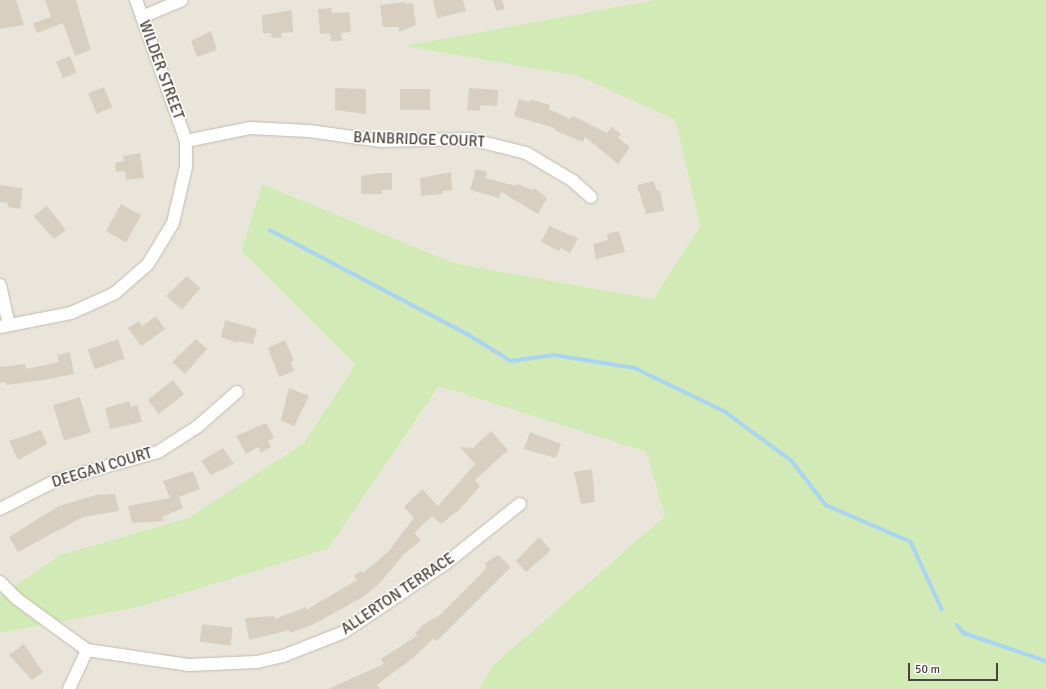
<!DOCTYPE html>
<html>
<head>
<meta charset="utf-8">
<style>
  body { margin:0 }
  #map { position:relative; width:1046px; height:689px; overflow:hidden; background:#f6f3ec; font-family:Signika,sans-serif }
  div>[style] { position:absolute }
  .residential>* { inset:0; background:#eae5da }
  .green>* { inset:0; background:#d2eab5 }
  .stream>* { height:3.5px; margin:-1.75px; padding:0 1.75px; transform-origin:1.75px; border-radius:1.75px; background:#a9d4f2 }
  .building>* { inset:0; background:#d8cfc1; transform-origin:0 0 }
  .roads { filter:drop-shadow(0 0 1px #c2bbae) drop-shadow(0 0 1px #c2bbae) }
  .street>* { height:12px; margin:-6px; padding:0 6px; transform-origin:6px; border-radius:6px; background:#fff }
  span { translate:-50% -50%; white-space:nowrap; text-align:center; line-height:1.15; -webkit-text-stroke:3px #fff; paint-order:stroke }
  .street-label { font-size:15px; color:#4b4439 }
  .scale { position:absolute; left:908px; top:663px; width:90px; height:18px; box-sizing:border-box; border:2px solid #4b4439; border-top:0; padding-left:5px; font-size:12px; line-height:14px; white-space:nowrap; color:#4b4439; -webkit-text-stroke:3px #fff; paint-order:stroke }
</style>
</head>
<body>
<div id="map">
  <div class="residential">
    <i style="clip-path:polygon(0 0,654px 0,405px 46px,578px 76px,675px 120px,700px 226px,653px 299px,454px 263px,262px 184px,241px 251px,355px 365px,304px 443px,188px 518px,60px 555px,0 596px)"></i>
    <i style="clip-path:polygon(439px 386px,646px 452px,665px 516px,492px 666px,479px 689px,0 689px,0 633px,139px 607px,328px 549px)"></i>
  </div>
  <div class="green">
    <i style="clip-path:polygon(654px 0,1046px 0,1046px 689px,479px 689px,492px 666px,665px 516px,646px 452px,439px 386px,328px 549px,139px 607px,0 633px,0 596px,60px 555px,188px 518px,304px 443px,355px 365px,241px 251px,262px 184px,454px 263px,653px 299px,700px 226px,675px 120px,578px 76px,403px 46px)"></i>
  </div>
  <div class="stream">
    <i style="left:270px;top:230px;width:225px;rotate:27.8deg"></i>
    <i style="left:469px;top:335px;width:49px;rotate:31.8deg"></i>
    <i style="left:511px;top:361px;width:43px;rotate:-7.9deg"></i>
    <i style="left:554px;top:355px;width:82px;rotate:9.1deg"></i>
    <i style="left:635px;top:368px;width:99px;rotate:25.8deg"></i>
    <i style="left:724px;top:411px;width:84px;rotate:36.3deg"></i>
    <i style="left:792px;top:461px;width:56px;rotate:52.3deg"></i>
    <i style="left:826px;top:505px;width:93px;rotate:23.5deg"></i>
    <i style="left:911px;top:542px;width:74px;rotate:65.2deg"></i>
    <i style="left:957px;top:625px;width:11px;rotate:49deg"></i>
    <i style="left:964px;top:633px;width:87px;rotate:18.9deg"></i>
  </div>
  <div class="building">
    <i style="clip-path:polygon(0 0,16px 0,24px 25px,0 29px)"></i>
    <i style="clip-path:polygon(45px 0,76px 0,91px 50px,75px 56px,63px 23px,37px 33px,33px 23px,51px 17px)"></i>
    <i style="clip-path:polygon(433px 0,463px 0,466px 11px,437px 18px)"></i>
    <i style="clip-path:polygon(493px 0,502px 0,505px 9px,496px 11px)"></i>
    <i style="clip-path:polygon(405px 2px,405px 4px,413px 3px,416px 25px,399px 32px,399px 27px,383px 27px,380px 5px)"></i>
    <i style="clip-path:polygon(331px 8px,332px 13px,349px 12px,351px 32px,341px 33px,342px 41px,331px 41px,330px 33px,320px 34px,318px 9px)"></i>
    <i style="clip-path:polygon(292px 10px,293px 32px,281px 33px,282px 38px,272px 38px,271px 33px,263px 33px,262px 15px)"></i>
    <i style="clip-path:polygon(211px 31px,217px 50px,197px 57px,191px 41px)"></i>
    <i style="left:70px;top:56px;width:18px;height:15px;rotate:68deg"></i>
    <i style="left:104px;top:87px;width:22px;height:17px;rotate:68deg"></i>
    <i style="clip-path:polygon(335px 88px,366px 89px,366px 114px,335px 110px)"></i>
    <i style="clip-path:polygon(469px 88px,498px 90px,497px 106px,480px 105px,480px 111px,467px 110px)"></i>
    <i style="left:400px;top:89px;width:30px;height:21px"></i>
    <i style="clip-path:polygon(519px 99px,529px 102px,530px 99px,550px 105px,549px 109px,570px 119px,573px 116px,607px 133px,612px 127px,621px 134px,618px 138px,630px 147px,618px 164px,585px 137px,583px 142px,577px 140px,554px 130px,555px 128px,514px 116px)"></i>
    <i style="clip-path:polygon(140px 153px,144px 178px,126px 180px,125px 171px,116px 172px,115px 163px,124px 161px,123px 156px)"></i>
    <i style="clip-path:polygon(476px 169px,487px 172px,486px 178px,516px 186px,517px 184px,533px 190px,534px 188px,547px 198px,538px 214px,501px 192px,499px 198px,470px 190px)"></i>
    <i style="clip-path:polygon(451px 172px,452px 190px,442px 191px,442px 194px,421px 196px,420px 178px)"></i>
    <i style="clip-path:polygon(379px 173px,392px 173px,392px 190px,382px 190px,382px 194px,361px 194px,361px 176px)"></i>
    <i style="clip-path:polygon(654px 181px,656px 189px,660px 191px,664px 211px,646px 214px,637px 185px)"></i>
    <i style="clip-path:polygon(0 185px,23px 188px,20px 209px,8px 207px,8px 203px,0 202px)"></i>
    <i style="left:121px;top:204px;width:23px;height:31px;rotate:29deg"></i>
    <i style="clip-path:polygon(47px 206px,66px 230px,54px 239px,33px 216px)"></i>
    <i style="clip-path:polygon(549px 226px,578px 238px,570px 253px,561px 248px,559px 251px,541px 242px)"></i>
    <i style="clip-path:polygon(619px 231px,625px 252px,596px 259px,593px 244px,608px 240px,607px 234px)"></i>
    <i style="clip-path:polygon(187px 276px,200px 288px,182px 310px,166px 296px)"></i>
    <i style="clip-path:polygon(156px 316px,165px 329px,141px 346px,128px 328px,139px 321px,142px 326px)"></i>
    <i style="clip-path:polygon(225px 320px,257px 329px,253px 344px,237px 341px,236px 343px,221px 337px)"></i>
    <i style="left:118px;top:339px;width:21px;height:32px;rotate:71deg"></i>
    <i style="clip-path:polygon(196px 339px,207px 349px,185px 374px,172px 362px)"></i>
    <i style="clip-path:polygon(285px 340px,294px 361px,291px 362px,294px 371px,279px 377px,268px 348px)"></i>
    <i style="clip-path:polygon(70px 352px,74px 374px,44px 380px,6px 385px,6px 382px,0 383px,0 367px,25px 364px,26px 369px,59px 362px,57px 355px)"></i>
    <i style="left:173px;top:380px;width:18px;height:32px;rotate:52deg"></i>
    <i style="clip-path:polygon(289px 388px,309px 396px,294px 426px,281px 420px)"></i>
    <i style="left:80px;top:397px;width:37px;height:28px;rotate:73deg"></i>
    <i style="clip-path:polygon(129px 401px,131px 407px,137px 405px,142px 422px,110px 429px,105px 408px)"></i>
    <i style="clip-path:polygon(266px 423px,274px 438px,268px 441px,271px 447px,261px 453px,258px 447px,246px 454px,236px 436px)"></i>
    <i style="clip-path:polygon(41px 430px,47px 444px,18px 460px,9px 441px)"></i>
    <i style="clip-path:polygon(491px 431px,508px 450px,475px 480px,480px 486px,460px 509px,441px 524px,432px 516px,414px 533px,421px 540px,403px 555px,380px 583px,363px 597px,312px 625px,290px 633px,289px 630px,249px 640px,245px 618px,274px 616px,275px 619px,306px 607px,306px 610px,357px 580px,354px 576px,361px 571px,363px 573px,387px 553px,414px 518px,404px 507px,422px 489px,438px 506px,475px 464px,460px 447px,473px 448px)"></i>
    <i style="clip-path:polygon(530px 432px,561px 444px,556px 458px,524px 449px)"></i>
    <i style="clip-path:polygon(223px 448px,234px 464px,211px 475px,201px 461px)"></i>
    <i style="clip-path:polygon(592px 469px,595px 502px,581px 504px,574px 472px)"></i>
    <i style="clip-path:polygon(193px 471px,200px 489px,179px 497px,183px 508px,162px 517px,164px 521px,132px 523px,128px 506px,170px 498px,163px 481px)"></i>
    <i style="clip-path:polygon(115px 494px,119px 511px,83px 517px,18px 552px,9px 537px,59px 506px,96px 495px)"></i>
    <i style="clip-path:polygon(539px 537px,551px 550px,526px 572px,516px 561px)"></i>
    <i style="clip-path:polygon(498px 555px,511px 567px,437px 641px,433px 639px,412px 659px,383px 680px,377px 685px,380px 689px,328px 689px,384px 664px,381px 659px,418px 635px,415px 633px,424px 624px,440px 615px,483px 572px,487px 566px,484px 564px)"></i>
    <i style="left:202px;top:624px;width:31px;height:18px;rotate:7deg"></i>
    <i style="clip-path:polygon(24px 644px,43px 672px,32px 680px,9px 655px)"></i>
  </div>
  <div class="roads">
    <div class="street">
      <i style="left:142px;top:17px;width:43px;rotate:-23deg"></i>
      <i style="left:186px;top:141px;width:65px;rotate:-11.5deg"></i>
      <i style="left:250px;top:128px;width:59px;rotate:2.9deg"></i>
      <i style="left:309px;top:131px;width:73px;rotate:7.9deg"></i>
      <i style="left:381px;top:141px;width:89px;rotate:-1.3deg"></i>
      <i style="left:470px;top:139px;width:58px;rotate:14deg"></i>
      <i style="left:526px;top:153px;width:55px;rotate:30.8deg"></i>
      <i style="left:573px;top:181px;width:24px;rotate:42deg"></i>
      <i style="left:0;top:285px;width:41px;rotate:77.3deg"></i>
      <i style="left:0;top:327px;width:72px;rotate:-11.2deg"></i>
      <i style="left:71px;top:313px;width:48px;rotate:-24.4deg"></i>
      <i style="left:115px;top:293px;width:44px;rotate:-41.3deg"></i>
      <i style="left:148px;top:264px;width:48px;rotate:-58.6deg"></i>
      <i style="left:173px;top:223px;width:57px;rotate:-76.9deg"></i>
      <i style="left:186px;top:167px;width:26px;rotate:-90deg"></i>
      <i style="left:186px;top:141px;width:150px;rotate:-109.5deg"></i>
      <i style="left:0;top:509px;width:64px;rotate:-27deg"></i>
      <i style="left:57px;top:480px;width:105px;rotate:-15.5deg"></i>
      <i style="left:158px;top:452px;width:46px;rotate:-32.7deg"></i>
      <i style="left:197px;top:427px;width:53px;rotate:-41.2deg"></i>
      <i style="left:0;top:582px;width:24px;rotate:45deg"></i>
      <i style="left:17px;top:599px;width:87px;rotate:36.1deg"></i>
      <i style="left:87px;top:650px;width:102px;rotate:8.4deg"></i>
      <i style="left:188px;top:665px;width:69px;rotate:-2.5deg"></i>
      <i style="left:257px;top:662px;width:27px;rotate:-13deg"></i>
      <i style="left:283px;top:656px;width:66px;rotate:-21.5deg"></i>
      <i style="left:344px;top:632px;width:122px;rotate:-34deg"></i>
      <i style="left:445px;top:564px;width:96px;rotate:-38.7deg"></i>
      <i style="left:69px;top:689px;width:43px;rotate:-65.2deg"></i>
    </div>
  </div>
  <div class="street-label">
    <span style="left:161px;top:70px;rotate:70deg">WILDER STREET</span>
    <span style="left:419px;top:140px;rotate:2deg">BAINBRIDGE COURT</span>
    <span style="left:102px;top:468px;rotate:-17deg">DEEGAN COURT</span>
    <span style="left:398px;top:594px;rotate:-34deg">ALLERTON TERRACE</span>
  </div>
  <div class="scale">50 m</div>
</div>
</body>
</html>
